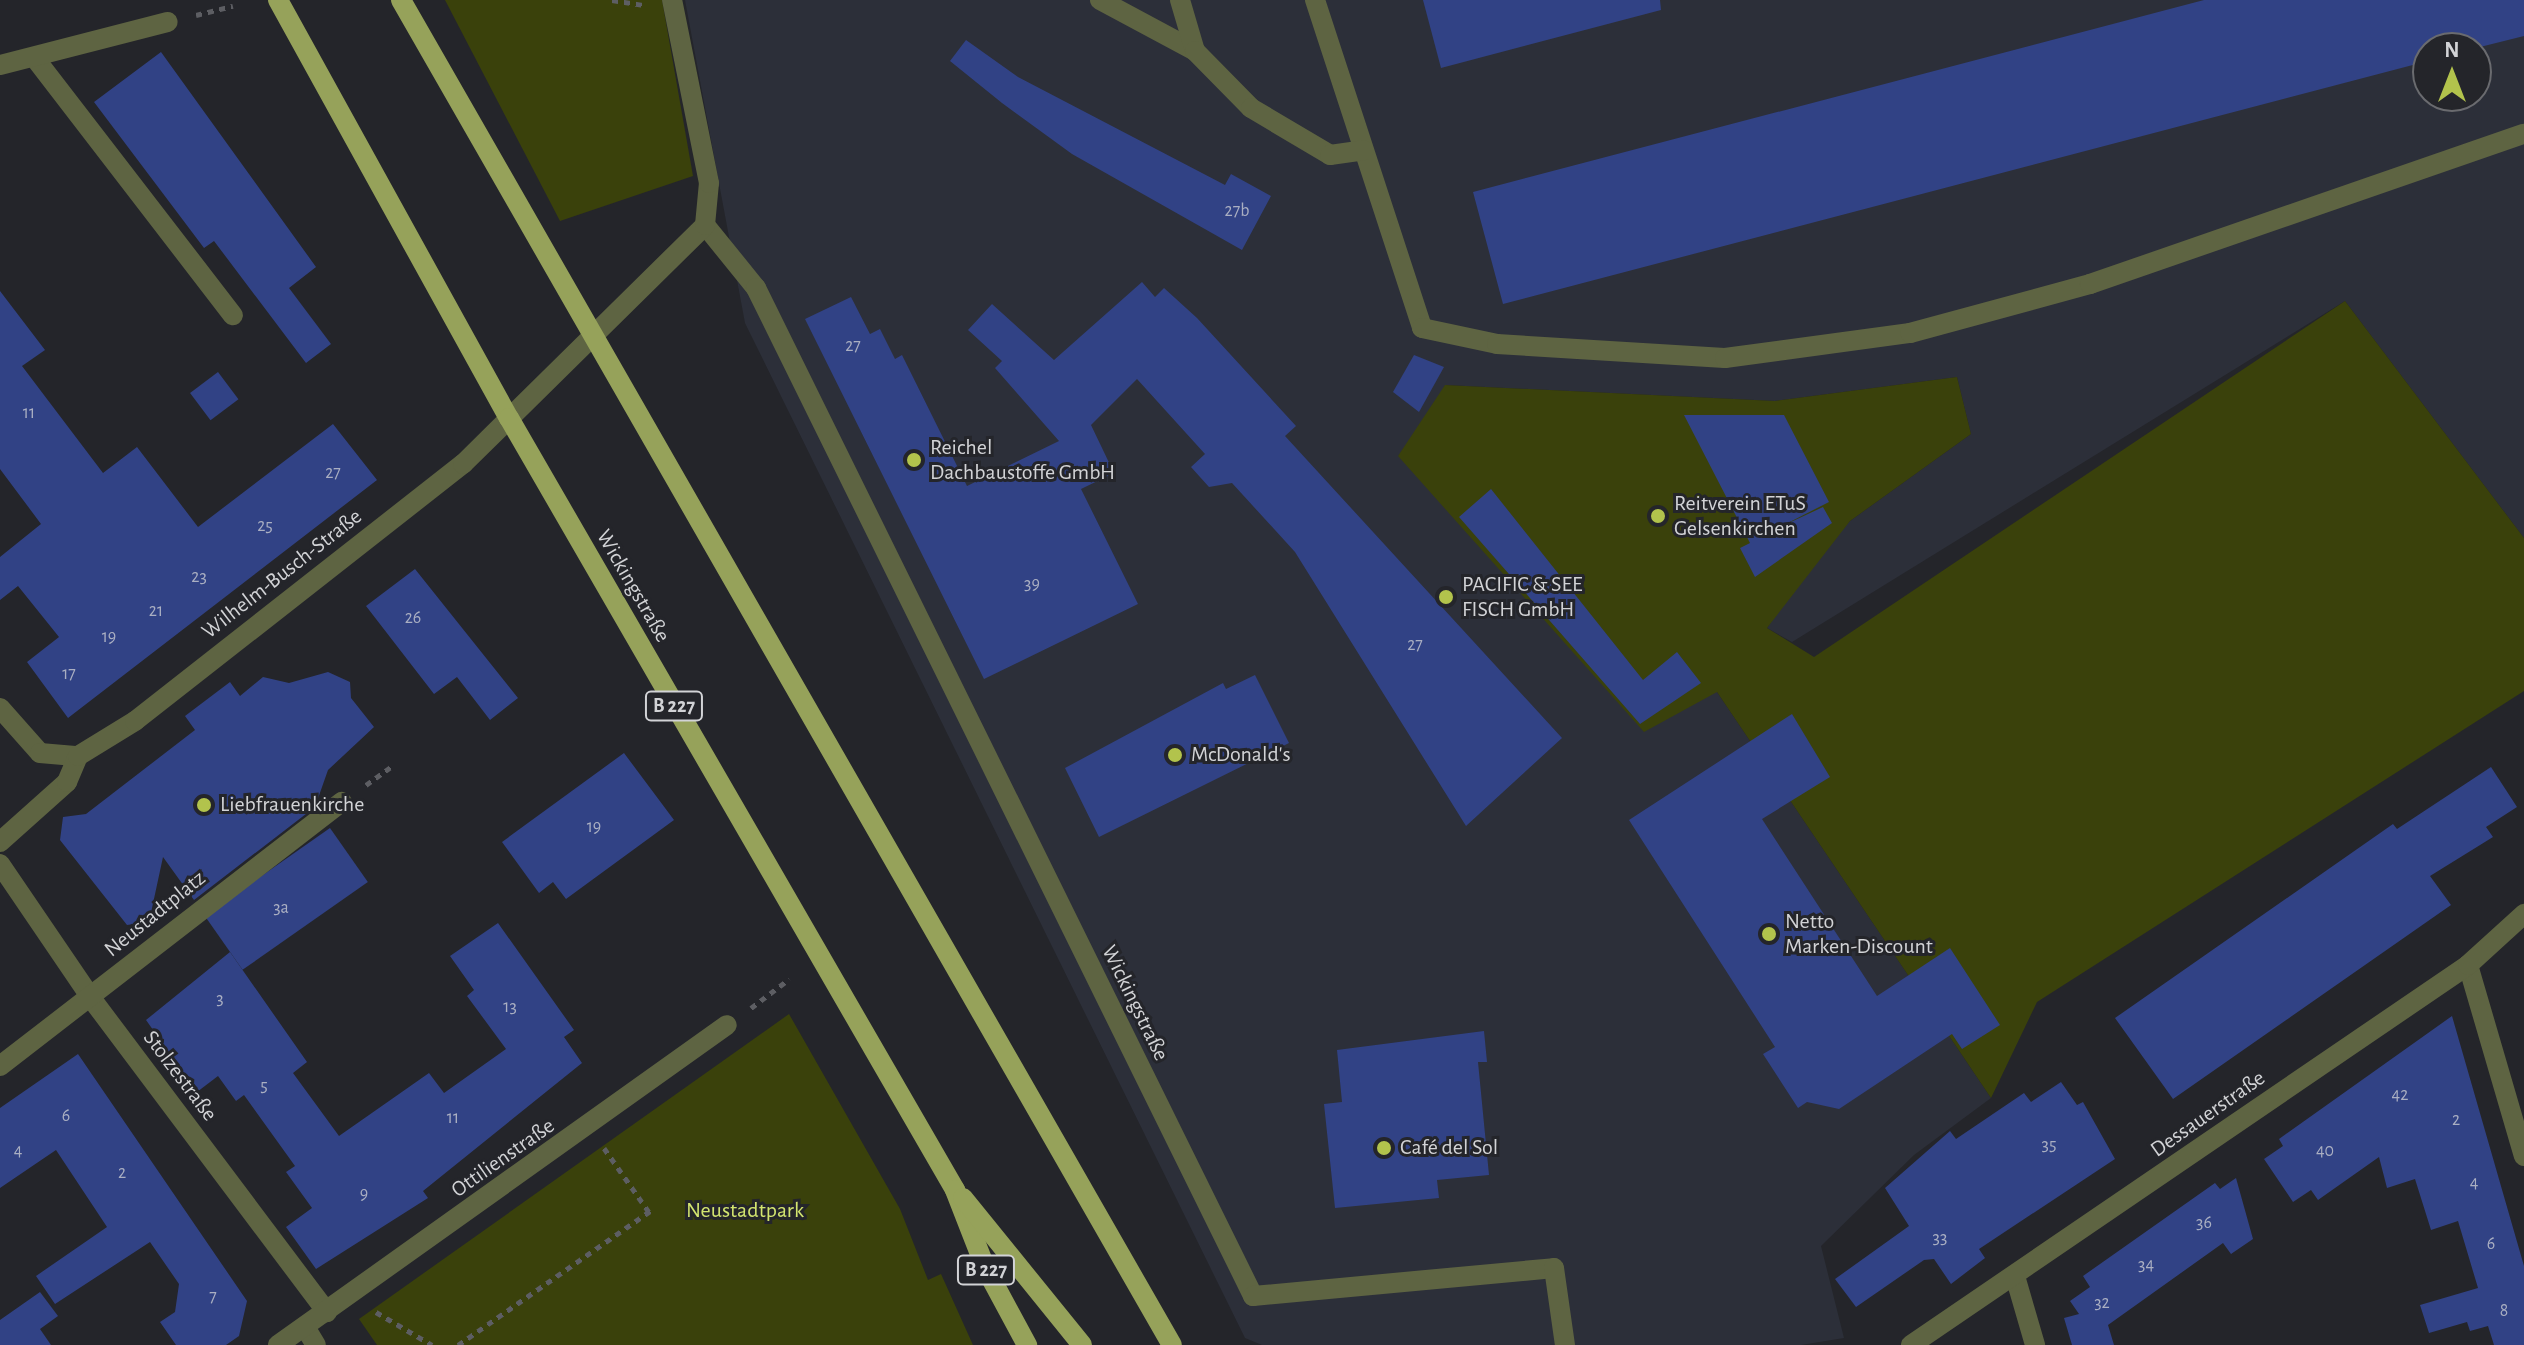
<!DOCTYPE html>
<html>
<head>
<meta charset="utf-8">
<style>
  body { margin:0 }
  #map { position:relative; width:2524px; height:1345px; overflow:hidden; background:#24252a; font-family:"Alegreya Sans",sans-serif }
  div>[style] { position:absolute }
  .built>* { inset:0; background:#2c2f39 }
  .green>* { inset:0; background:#3a410b }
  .building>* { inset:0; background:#314285; transform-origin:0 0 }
  .path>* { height:5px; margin-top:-2.5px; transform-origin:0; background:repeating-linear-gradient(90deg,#5d5e63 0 6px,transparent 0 12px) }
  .minor>* { height:20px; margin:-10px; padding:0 10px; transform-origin:10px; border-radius:10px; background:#5e6442 }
  .major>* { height:20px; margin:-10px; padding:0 10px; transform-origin:10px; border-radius:10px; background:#96a25a }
  .dots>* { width:22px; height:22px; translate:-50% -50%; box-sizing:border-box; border:4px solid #24252a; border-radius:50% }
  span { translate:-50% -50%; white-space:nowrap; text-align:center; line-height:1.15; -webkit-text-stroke:6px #24252a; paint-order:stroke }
  .number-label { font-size:18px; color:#aaafc2 }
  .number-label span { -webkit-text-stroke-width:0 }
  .shield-label span { padding:2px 6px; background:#24252a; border:2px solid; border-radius:6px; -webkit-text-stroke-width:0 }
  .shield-label { font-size:20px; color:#d2d3d6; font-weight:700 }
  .poi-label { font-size:22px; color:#d2d3d6 }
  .left { translate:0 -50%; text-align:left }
  .street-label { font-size:22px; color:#d2d3d6 }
  .park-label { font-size:22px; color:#d3e56f }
  .north { position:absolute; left:2412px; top:32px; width:80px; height:80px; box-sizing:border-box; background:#24252a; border:2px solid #6a6b6f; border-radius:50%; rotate:0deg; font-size:22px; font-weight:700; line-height:32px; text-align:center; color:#d2d3d6 }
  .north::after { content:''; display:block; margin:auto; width:28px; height:36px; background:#b2c34c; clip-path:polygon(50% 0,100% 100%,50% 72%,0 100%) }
</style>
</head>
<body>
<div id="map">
  <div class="built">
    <i style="clip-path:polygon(evenodd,685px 0,2524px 0,2524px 538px,2345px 301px,1792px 642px,1767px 628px,1803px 574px,1850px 521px,1971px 434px,1957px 377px,1775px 401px,1445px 385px,1717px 692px,1991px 1098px,1914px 1155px,1821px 1246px,1844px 1338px,1801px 1345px,1262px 1345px,1245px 1338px,745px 323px,685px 0,2428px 48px,2476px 48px,2476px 96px,2428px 96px,2428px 48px)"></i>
  </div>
  <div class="green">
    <i style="clip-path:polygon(445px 0,662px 0,693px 176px,560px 221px)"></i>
    <i style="clip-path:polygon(2345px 301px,2524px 538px,2524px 691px,2037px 1002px,1991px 1098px,1717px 692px,1644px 732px,1398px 456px,1445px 385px,1775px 401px,1957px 377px,1971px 434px,1850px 521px,1767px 628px,1814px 657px)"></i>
    <i style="clip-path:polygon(789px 1014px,900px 1209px,928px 1280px,941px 1274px,973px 1345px,377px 1345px,359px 1319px)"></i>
  </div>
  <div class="building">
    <i style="clip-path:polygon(1423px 0,1660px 0,1661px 10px,1441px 68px)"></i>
    <i style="clip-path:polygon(2204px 0,2524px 0,2524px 36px,2476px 48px,2428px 48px,2428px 61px,1503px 304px,1473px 192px)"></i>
    <i style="clip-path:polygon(966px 40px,1018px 77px,1225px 185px,1231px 174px,1271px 196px,1242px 250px,1072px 154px,1002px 103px,950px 61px)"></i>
    <i style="clip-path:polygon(161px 52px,316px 267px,289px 288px,331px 344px,306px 363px,214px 241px,204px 248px,94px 102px)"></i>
    <i style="clip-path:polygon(1142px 282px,1155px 297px,1164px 288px,1197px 318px,1296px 426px,1285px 436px,1562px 738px,1466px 826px,1295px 552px,1232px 483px,1209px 487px,1191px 467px,1205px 454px,1137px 379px,1091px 425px,1114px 473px,1081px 489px,1138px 604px,984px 679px,805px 319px,851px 297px,870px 334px,880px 329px,895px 359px,902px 355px,967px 486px,1059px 441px,995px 368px,1002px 361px,968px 330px,992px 304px,1054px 360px)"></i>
    <i style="clip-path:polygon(0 291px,45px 350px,22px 366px,103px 473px,137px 447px,198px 527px,333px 424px,377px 480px,68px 718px,27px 662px,59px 637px,18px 586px,0 600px,0 557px,41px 524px,0 469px)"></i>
    <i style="clip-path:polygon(1414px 355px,1444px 367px,1419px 412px,1393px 392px)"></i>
    <i style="left:218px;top:372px;width:34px;height:35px;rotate:53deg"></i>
    <i style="clip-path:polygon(1684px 415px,1784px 415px,1829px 502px,1776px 529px,1823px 507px,1832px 523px,1755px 577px,1740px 548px,1750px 543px)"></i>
    <i style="clip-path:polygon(1491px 489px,1643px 680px,1677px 652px,1701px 683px,1640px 724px,1459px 517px)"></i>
    <i style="clip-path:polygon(415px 569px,518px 698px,490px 720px,457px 677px,434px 694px,366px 606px)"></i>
    <i style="clip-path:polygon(328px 672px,350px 682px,351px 698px,374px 727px,328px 770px,315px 807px,194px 900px,163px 857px,149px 922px,127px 925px,60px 840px,63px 817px,86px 814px,195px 730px,185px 716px,230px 682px,240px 696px,263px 677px,289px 683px)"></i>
    <i style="clip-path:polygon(1255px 675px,1289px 743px,1099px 837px,1065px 768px,1223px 683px,1226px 689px)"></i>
    <i style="clip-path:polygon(1792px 714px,1830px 777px,1762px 819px,1877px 996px,1950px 948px,2000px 1025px,1962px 1049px,1952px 1034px,1839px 1109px,1807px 1102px,1798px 1108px,1763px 1054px,1775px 1047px,1629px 820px)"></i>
    <i style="clip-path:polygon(624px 753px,674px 820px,566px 899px,553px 882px,539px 893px,502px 842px)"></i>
    <i style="clip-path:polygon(2491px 767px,2517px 807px,2486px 827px,2493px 837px,2430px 876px,2451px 905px,2173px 1099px,2115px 1018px,2393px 824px,2397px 829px)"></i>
    <i style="left:330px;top:828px;width:66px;height:153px;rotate:55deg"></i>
    <i style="clip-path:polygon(498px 923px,574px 1030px,564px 1037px,582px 1063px,423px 1191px,428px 1198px,316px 1269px,286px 1227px,312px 1208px,286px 1172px,295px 1166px,244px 1095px,236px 1101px,218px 1076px,197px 1092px,146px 1020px,230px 952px,307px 1062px,293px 1073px,339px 1136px,429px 1073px,444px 1093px,506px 1049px,467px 996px,474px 990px,450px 956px)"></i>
    <i style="clip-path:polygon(2452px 1016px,2524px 1266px,2524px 1345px,2494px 1345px,2488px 1326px,2470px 1331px,2467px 1322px,2429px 1333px,2420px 1305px,2478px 1288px,2458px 1221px,2431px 1230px,2415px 1179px,2387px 1188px,2379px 1157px,2318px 1200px,2311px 1190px,2293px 1202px,2264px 1159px,2283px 1146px,2279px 1139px)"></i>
    <i style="clip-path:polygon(1484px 1031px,1487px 1062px,1478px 1062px,1489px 1175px,1437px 1180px,1439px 1198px,1335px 1208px,1324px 1104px,1342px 1102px,1337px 1050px)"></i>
    <i style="clip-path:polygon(78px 1054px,247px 1301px,239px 1336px,226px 1345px,176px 1345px,160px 1322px,175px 1312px,179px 1284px,150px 1242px,55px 1304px,36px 1276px,107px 1227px,56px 1150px,0 1188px,0 1108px)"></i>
    <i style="clip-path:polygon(2061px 1082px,2077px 1105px,2083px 1102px,2115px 1159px,1979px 1249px,1985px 1258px,1951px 1284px,1934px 1259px,1924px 1260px,1856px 1307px,1835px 1279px,1909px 1226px,1885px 1188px,1950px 1131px,1956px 1139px,2024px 1093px,2031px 1102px)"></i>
    <i style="clip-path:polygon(2236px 1178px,2253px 1239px,2231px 1254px,2223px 1243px,2108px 1325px,2114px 1345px,2072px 1345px,2064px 1318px,2079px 1314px,2070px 1301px,2090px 1287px,2083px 1276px,2215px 1183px,2220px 1189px)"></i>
    <i style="clip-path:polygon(40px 1292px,58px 1316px,40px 1329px,51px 1345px,0 1345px,0 1320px)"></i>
  </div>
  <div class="path">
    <i style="left:612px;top:0;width:31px;rotate:9deg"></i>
    <i style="left:196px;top:15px;width:38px;rotate:-14deg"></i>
    <i style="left:366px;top:785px;width:34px;rotate:-36deg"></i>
    <i style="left:751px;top:1008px;width:48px;rotate:-37.3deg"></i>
    <i style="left:604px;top:1148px;width:78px;rotate:54.9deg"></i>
    <i style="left:376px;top:1312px;width:65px;rotate:30.5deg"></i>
    <i style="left:458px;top:1345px;width:238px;rotate:-34.9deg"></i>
  </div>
  <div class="minor">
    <i style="left:1100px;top:0;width:108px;rotate:28.2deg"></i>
    <i style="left:1195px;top:51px;width:53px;rotate:-106.4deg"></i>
    <i style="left:1315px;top:0;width:345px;rotate:71.9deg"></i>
    <i style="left:1422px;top:328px;width:77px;rotate:12deg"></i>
    <i style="left:1497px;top:344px;width:228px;rotate:3.5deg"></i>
    <i style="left:1725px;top:358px;width:187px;rotate:-7.7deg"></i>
    <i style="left:1910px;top:333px;width:187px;rotate:-15.2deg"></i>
    <i style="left:2090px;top:284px;width:459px;rotate:-19.1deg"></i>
    <i style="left:1195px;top:51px;width:80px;rotate:45.5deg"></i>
    <i style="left:1251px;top:108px;width:92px;rotate:30.7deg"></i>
    <i style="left:1330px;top:155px;width:34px;rotate:-8deg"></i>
    <i style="left:34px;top:57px;width:326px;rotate:52.4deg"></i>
    <i style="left:0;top:65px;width:173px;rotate:-14.4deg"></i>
    <i style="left:705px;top:225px;width:81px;rotate:51deg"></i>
    <i style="left:756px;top:288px;width:1124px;rotate:63.75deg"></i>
    <i style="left:1253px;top:1296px;width:302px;rotate:-5.3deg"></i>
    <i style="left:1554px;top:1268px;width:78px;rotate:81.9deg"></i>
    <i style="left:0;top:708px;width:60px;rotate:48.4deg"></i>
    <i style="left:40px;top:753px;width:38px;rotate:5deg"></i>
    <i style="left:0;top:842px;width:90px;rotate:-41.8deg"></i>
    <i style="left:67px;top:782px;width:28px;rotate:-67deg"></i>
    <i style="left:78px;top:756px;width:67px;rotate:-31.6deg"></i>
    <i style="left:135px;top:721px;width:417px;rotate:-38.1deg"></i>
    <i style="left:463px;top:464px;width:340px;rotate:-44.6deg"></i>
    <i style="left:705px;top:225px;width:42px;rotate:-84.6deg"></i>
    <i style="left:709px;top:183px;width:187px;rotate:-101.4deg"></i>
    <i style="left:0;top:864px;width:162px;rotate:55.8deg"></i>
    <i style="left:91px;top:998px;width:393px;rotate:53.1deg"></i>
    <i style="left:2468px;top:965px;width:199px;rotate:73.7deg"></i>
    <i style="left:0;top:1066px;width:432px;rotate:-37.7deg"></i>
    <i style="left:2015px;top:1276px;width:72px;rotate:73.8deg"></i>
    <i style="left:305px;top:1327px;width:21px;rotate:59deg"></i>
    <i style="left:278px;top:1345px;width:551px;rotate:-35.48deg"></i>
    <i style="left:1911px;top:1345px;width:674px;rotate:-34.3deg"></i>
    <i style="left:2468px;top:965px;width:76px;rotate:-42.3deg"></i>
  </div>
  <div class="major">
    <i style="left:278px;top:0;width:478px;rotate:61.1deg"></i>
    <i style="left:509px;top:418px;width:892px;rotate:59.98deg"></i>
    <i style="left:955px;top:1190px;width:83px;rotate:68.7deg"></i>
    <i style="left:985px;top:1267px;width:89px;rotate:61.7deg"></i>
    <i style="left:401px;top:0;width:1550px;rotate:60.18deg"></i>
    <i style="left:963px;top:1198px;width:189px;rotate:51deg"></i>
  </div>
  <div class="dots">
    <i style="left:914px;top:460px;background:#b2c34c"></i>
    <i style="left:1658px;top:516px;background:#b2c34c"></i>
    <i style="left:1446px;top:597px;background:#b2c34c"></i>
    <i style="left:1175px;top:755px;background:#b2c34c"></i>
    <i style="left:204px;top:805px;background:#b2c34c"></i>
    <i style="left:1769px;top:934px;background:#b2c34c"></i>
    <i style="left:1384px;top:1148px;background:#b2c34c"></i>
  </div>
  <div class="number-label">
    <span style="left:1237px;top:211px">27b</span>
    <span style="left:853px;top:346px">27</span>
    <span style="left:29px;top:413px">11</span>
    <span style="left:333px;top:473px">27</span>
    <span style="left:265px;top:526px">25</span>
    <span style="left:199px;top:577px">23</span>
    <span style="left:1032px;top:584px">39</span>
    <span style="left:156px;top:611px">21</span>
    <span style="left:413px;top:618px">26</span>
    <span style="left:109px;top:637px">19</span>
    <span style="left:1415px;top:645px">27</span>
    <span style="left:69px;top:674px">17</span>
    <span style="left:594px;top:827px">19</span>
    <span style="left:281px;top:908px">3a</span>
    <span style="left:220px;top:999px">3</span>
    <span style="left:510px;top:1007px">13</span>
    <span style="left:264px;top:1086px">5</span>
    <span style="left:2400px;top:1095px">42</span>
    <span style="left:66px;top:1116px">6</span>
    <span style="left:453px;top:1118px">11</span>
    <span style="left:2456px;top:1120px">2</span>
    <span style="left:2049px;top:1145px">35</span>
    <span style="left:18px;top:1151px">4</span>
    <span style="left:2325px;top:1151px">40</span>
    <span style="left:122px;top:1173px">2</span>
    <span style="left:2474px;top:1183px">4</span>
    <span style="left:364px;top:1194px">9</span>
    <span style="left:2204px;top:1223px">36</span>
    <span style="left:1940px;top:1238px">33</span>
    <span style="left:2491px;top:1244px">6</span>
    <span style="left:2146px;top:1265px">34</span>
    <span style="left:213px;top:1297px">7</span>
    <span style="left:2102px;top:1303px">32</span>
    <span style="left:2504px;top:1311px">8</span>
  </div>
  <div class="shield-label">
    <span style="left:674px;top:706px">B 227</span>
    <span style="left:986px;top:1270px">B 227</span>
  </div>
  <div class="poi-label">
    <span class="left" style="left:930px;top:460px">Reichel<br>Dachbaustoffe GmbH</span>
    <span class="left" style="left:1674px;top:516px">Reitverein ETuS<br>Gelsenkirchen</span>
    <span class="left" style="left:1462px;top:597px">PACIFIC &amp; SEE<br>FISCH GmbH</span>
    <span class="left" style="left:1191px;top:755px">McDonald's</span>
    <span class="left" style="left:220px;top:805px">Liebfrauenkirche</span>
    <span class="left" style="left:1785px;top:934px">Netto<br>Marken-Discount</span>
    <span class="left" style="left:1400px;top:1148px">Café del Sol</span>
  </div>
  <div class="street-label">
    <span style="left:282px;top:574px;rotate:-38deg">Wilhelm-Busch-Straße</span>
    <span style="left:633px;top:586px;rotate:60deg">Wickingstraße</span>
    <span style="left:155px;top:914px;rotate:-39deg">Neustadtplatz</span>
    <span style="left:1135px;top:1003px;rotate:64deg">Wickingstraße</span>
    <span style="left:180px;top:1076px;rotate:53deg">Stolzestraße</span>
    <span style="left:2208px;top:1114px;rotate:-35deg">Dessauerstraße</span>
    <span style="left:503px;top:1158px;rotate:-35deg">Ottilienstraße</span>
  </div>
  <div class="park-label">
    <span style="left:745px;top:1211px">Neustadtpark</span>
  </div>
  <div class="north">N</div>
</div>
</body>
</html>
